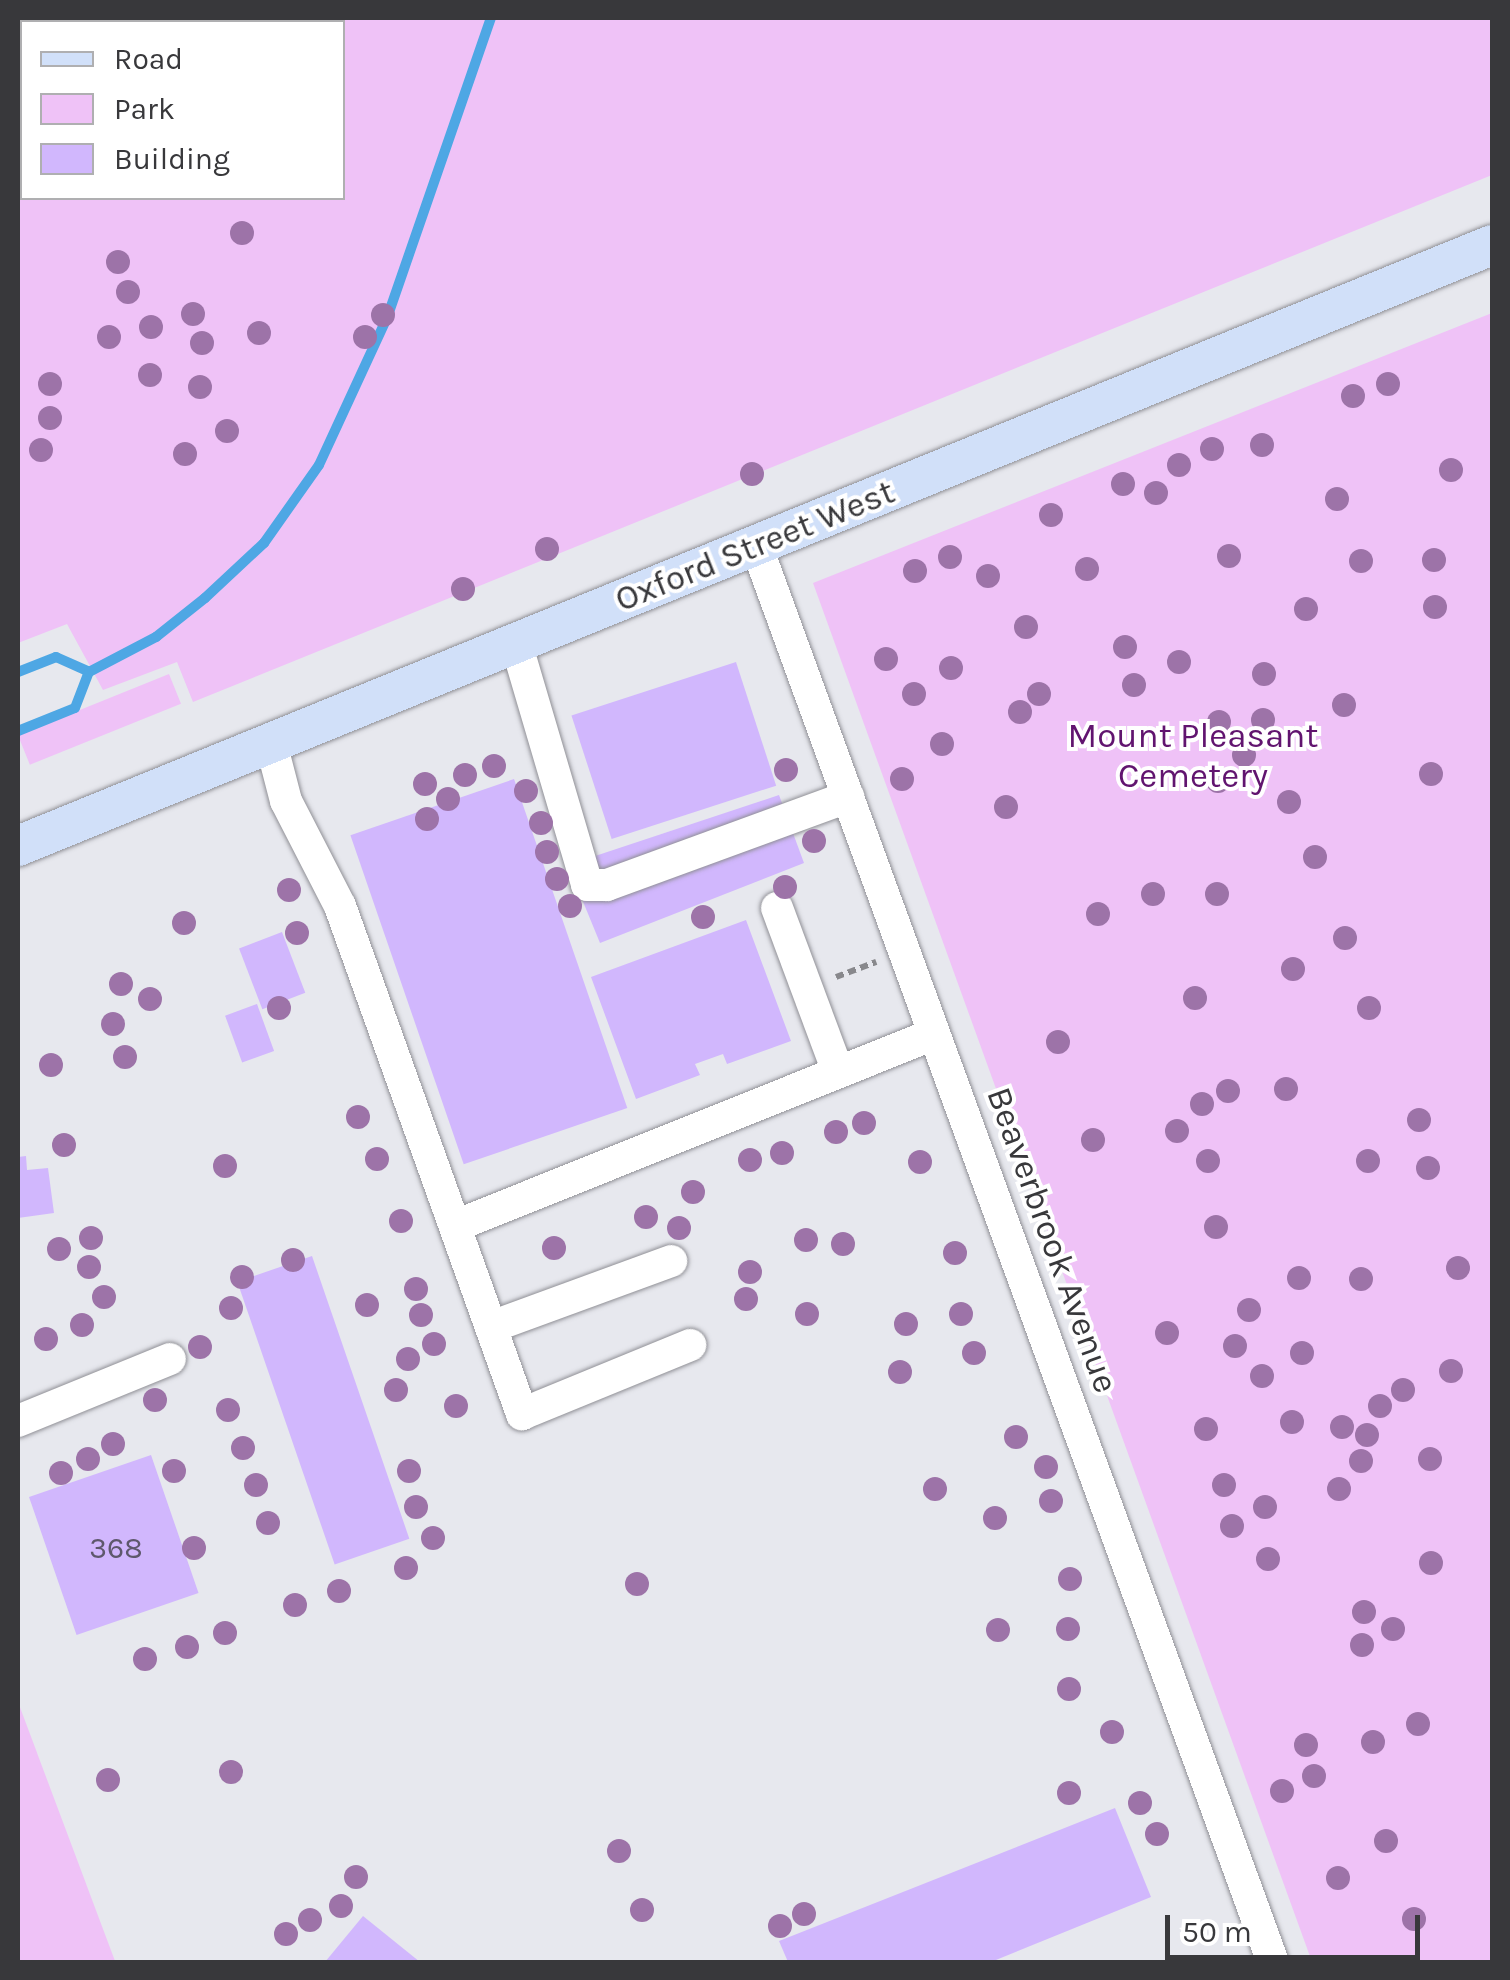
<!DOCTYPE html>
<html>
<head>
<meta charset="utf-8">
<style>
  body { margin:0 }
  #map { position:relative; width:1510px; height:1980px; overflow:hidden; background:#e7e8ee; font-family:Karla,sans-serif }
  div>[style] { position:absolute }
  .green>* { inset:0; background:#efc2f7; transform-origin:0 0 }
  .stream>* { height:10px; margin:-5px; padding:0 5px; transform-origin:5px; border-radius:5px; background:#4ea7e4 }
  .building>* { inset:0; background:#d1b7fd; transform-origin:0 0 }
  .path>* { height:6px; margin-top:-3px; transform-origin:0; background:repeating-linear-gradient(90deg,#88888c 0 8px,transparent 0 13px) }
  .roads { filter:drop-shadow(0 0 2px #909096) drop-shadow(0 0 2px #909096) }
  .minor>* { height:32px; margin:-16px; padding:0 16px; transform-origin:16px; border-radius:16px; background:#fff }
  .major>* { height:40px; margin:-20px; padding:0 20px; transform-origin:20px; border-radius:20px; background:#d1e0f9 }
  .trees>* { width:24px; height:24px; margin:-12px; border-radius:50%; background:#9d73a8 }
  span { translate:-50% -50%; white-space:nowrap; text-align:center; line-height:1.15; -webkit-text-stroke:8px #fff; paint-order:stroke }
  .number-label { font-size:30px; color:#5e586c }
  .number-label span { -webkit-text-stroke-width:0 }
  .street-label { font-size:35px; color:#38383b }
  .park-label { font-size:35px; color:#61146f }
  .frame { position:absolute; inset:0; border:20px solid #38383b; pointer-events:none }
  .legend { position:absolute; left:20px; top:20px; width:325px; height:180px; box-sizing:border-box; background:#fff; border:2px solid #afafb1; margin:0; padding:12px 18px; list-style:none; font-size:30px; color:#38383b }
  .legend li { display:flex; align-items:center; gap:20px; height:50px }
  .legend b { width:50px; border:2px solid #afafb1 }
  .scale { position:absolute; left:1165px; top:1915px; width:255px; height:45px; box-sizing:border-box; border:5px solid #38383b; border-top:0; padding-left:12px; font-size:30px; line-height:35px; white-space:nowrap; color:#38383b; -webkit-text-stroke:8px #fff; paint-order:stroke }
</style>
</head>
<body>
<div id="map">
  <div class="green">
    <i style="clip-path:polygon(evenodd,18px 18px,1492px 18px,1492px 175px,193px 702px,177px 662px,103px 690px,67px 624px,18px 643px,18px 18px,22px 22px,342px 22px,342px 198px,22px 198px,22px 22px)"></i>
    <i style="clip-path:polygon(1492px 313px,1492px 1962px,1312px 1962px,813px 583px)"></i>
    <i style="left:169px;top:674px;width:32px;height:163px;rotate:68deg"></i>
    <i style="clip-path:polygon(18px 1702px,115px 1961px,111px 1962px,18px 1962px)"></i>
  </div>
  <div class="stream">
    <i style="left:18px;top:672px;width:41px;rotate:-21.5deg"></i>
    <i style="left:56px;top:657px;width:36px;rotate:24deg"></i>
    <i style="left:18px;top:731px;width:61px;rotate:-22deg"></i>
    <i style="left:75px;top:708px;width:39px;rotate:-69deg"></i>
    <i style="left:89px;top:672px;width:76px;rotate:-27.6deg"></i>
    <i style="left:156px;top:637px;width:63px;rotate:-38.5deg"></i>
    <i style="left:205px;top:598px;width:81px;rotate:-43deg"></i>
    <i style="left:264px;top:543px;width:95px;rotate:-54.8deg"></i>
    <i style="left:319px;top:465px;width:162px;rotate:-65.2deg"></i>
    <i style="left:387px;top:318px;width:318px;rotate:-70.9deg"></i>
  </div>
  <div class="building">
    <i style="left:736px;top:662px;width:130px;height:173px;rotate:72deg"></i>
    <i style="left:514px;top:779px;width:348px;height:173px;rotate:71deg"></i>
    <i style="clip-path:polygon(779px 795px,804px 863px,600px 943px,568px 865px)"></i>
    <i style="clip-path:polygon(746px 920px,791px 1041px,727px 1064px,723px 1054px,695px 1064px,700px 1075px,636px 1099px,591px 977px)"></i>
    <i style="left:282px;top:932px;width:65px;height:46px;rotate:69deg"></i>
    <i style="left:257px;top:1004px;width:50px;height:34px;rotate:70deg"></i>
    <i style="clip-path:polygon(26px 1156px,27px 1170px,48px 1168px,54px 1213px,18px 1218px,18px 1157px)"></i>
    <i style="left:312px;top:1256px;width:299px;height:79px;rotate:71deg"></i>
    <i style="left:151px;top:1455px;width:146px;height:129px;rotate:71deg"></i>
    <i style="clip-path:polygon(1115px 1808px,1151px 1897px,991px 1962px,788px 1962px,779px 1941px)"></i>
    <i style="clip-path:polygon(363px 1916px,420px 1962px,325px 1962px)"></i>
  </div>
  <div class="path">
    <i style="left:836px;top:977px;width:43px;rotate:-20.6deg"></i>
  </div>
  <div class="roads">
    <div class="minor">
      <i style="left:756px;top:545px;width:1508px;rotate:69.96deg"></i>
      <i style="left:516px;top:643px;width:252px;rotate:73.6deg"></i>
      <i style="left:587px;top:885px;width:20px"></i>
      <i style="left:607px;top:885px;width:257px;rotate:-20.1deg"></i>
      <i style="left:271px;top:743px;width:60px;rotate:75.5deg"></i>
      <i style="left:286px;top:801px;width:118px;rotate:62.8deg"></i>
      <i style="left:340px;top:906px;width:540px;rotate:70.29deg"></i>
      <i style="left:522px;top:1414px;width:182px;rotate:-22.3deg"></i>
      <i style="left:777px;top:908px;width:175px;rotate:69.6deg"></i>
      <i style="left:455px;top:1226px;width:516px;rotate:-21.84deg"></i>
      <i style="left:491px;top:1327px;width:192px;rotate:-20.1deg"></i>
      <i style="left:18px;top:1421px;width:164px;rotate:-22.2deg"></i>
    </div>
    <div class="major">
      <i style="left:18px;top:846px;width:1592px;rotate:-22.18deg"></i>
    </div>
  </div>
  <div class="trees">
    <i style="left:242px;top:233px"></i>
    <i style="left:118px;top:262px"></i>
    <i style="left:128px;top:292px"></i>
    <i style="left:193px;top:314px"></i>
    <i style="left:383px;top:315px"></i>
    <i style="left:151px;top:327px"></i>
    <i style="left:259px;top:333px"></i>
    <i style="left:109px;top:337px"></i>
    <i style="left:365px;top:337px"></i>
    <i style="left:202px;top:343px"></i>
    <i style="left:150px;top:375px"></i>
    <i style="left:50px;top:384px"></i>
    <i style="left:1388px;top:384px"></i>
    <i style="left:200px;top:387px"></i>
    <i style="left:1353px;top:396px"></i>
    <i style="left:50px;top:418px"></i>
    <i style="left:227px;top:431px"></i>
    <i style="left:1262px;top:445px"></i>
    <i style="left:1212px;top:449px"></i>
    <i style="left:41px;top:450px"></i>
    <i style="left:185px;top:454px"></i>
    <i style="left:1179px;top:465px"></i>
    <i style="left:1451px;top:470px"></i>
    <i style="left:752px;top:474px"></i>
    <i style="left:1123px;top:484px"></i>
    <i style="left:1156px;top:493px"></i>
    <i style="left:1337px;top:499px"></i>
    <i style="left:1051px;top:515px"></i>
    <i style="left:547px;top:549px"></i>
    <i style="left:1229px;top:556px"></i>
    <i style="left:950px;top:557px"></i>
    <i style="left:1434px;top:560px"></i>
    <i style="left:1361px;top:561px"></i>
    <i style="left:1087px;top:569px"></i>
    <i style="left:915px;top:571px"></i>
    <i style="left:988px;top:576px"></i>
    <i style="left:463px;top:589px"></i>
    <i style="left:1435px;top:607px"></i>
    <i style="left:1306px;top:609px"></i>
    <i style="left:1026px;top:627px"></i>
    <i style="left:1125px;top:647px"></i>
    <i style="left:886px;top:659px"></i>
    <i style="left:1179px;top:662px"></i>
    <i style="left:951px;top:668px"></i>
    <i style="left:1264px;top:674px"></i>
    <i style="left:1134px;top:685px"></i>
    <i style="left:914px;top:694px"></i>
    <i style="left:1039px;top:694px"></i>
    <i style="left:1344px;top:705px"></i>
    <i style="left:1020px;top:712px"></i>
    <i style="left:1263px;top:720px"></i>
    <i style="left:1219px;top:722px"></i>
    <i style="left:942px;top:744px"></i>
    <i style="left:1244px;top:755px"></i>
    <i style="left:494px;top:766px"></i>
    <i style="left:786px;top:770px"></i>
    <i style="left:1431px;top:774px"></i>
    <i style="left:465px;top:775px"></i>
    <i style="left:902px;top:779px"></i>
    <i style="left:1218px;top:781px"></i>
    <i style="left:425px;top:784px"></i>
    <i style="left:526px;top:791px"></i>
    <i style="left:448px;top:799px"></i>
    <i style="left:1289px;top:802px"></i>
    <i style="left:1006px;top:807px"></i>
    <i style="left:427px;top:819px"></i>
    <i style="left:541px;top:823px"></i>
    <i style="left:814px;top:841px"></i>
    <i style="left:547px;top:852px"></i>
    <i style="left:1315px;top:857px"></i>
    <i style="left:557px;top:879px"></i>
    <i style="left:785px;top:887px"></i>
    <i style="left:289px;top:890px"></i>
    <i style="left:1153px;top:894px"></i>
    <i style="left:1217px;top:894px"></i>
    <i style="left:570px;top:906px"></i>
    <i style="left:1098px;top:914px"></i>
    <i style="left:703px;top:917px"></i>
    <i style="left:184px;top:923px"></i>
    <i style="left:297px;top:933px"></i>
    <i style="left:1345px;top:938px"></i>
    <i style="left:1293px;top:969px"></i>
    <i style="left:121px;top:984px"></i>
    <i style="left:1195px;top:998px"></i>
    <i style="left:150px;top:999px"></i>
    <i style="left:279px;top:1008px"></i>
    <i style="left:1369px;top:1008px"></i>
    <i style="left:113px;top:1024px"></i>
    <i style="left:1058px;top:1042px"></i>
    <i style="left:125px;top:1057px"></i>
    <i style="left:51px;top:1065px"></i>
    <i style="left:1286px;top:1089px"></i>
    <i style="left:1228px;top:1091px"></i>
    <i style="left:1202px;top:1104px"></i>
    <i style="left:358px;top:1117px"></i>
    <i style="left:1419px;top:1120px"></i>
    <i style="left:864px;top:1123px"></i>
    <i style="left:1177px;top:1131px"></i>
    <i style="left:836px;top:1132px"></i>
    <i style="left:1093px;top:1140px"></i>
    <i style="left:64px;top:1145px"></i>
    <i style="left:782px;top:1153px"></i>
    <i style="left:377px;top:1159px"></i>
    <i style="left:750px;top:1160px"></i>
    <i style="left:1208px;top:1161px"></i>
    <i style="left:1368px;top:1161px"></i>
    <i style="left:920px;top:1162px"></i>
    <i style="left:225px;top:1166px"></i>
    <i style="left:1428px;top:1168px"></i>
    <i style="left:693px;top:1192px"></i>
    <i style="left:646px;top:1217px"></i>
    <i style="left:401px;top:1221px"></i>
    <i style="left:1216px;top:1227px"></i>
    <i style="left:679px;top:1228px"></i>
    <i style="left:91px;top:1238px"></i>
    <i style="left:806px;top:1240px"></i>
    <i style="left:843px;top:1244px"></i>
    <i style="left:554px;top:1248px"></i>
    <i style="left:59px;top:1249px"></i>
    <i style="left:955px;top:1253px"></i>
    <i style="left:293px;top:1260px"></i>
    <i style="left:89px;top:1267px"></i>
    <i style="left:1458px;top:1268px"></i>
    <i style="left:750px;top:1272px"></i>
    <i style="left:242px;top:1277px"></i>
    <i style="left:1299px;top:1278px"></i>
    <i style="left:1361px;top:1279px"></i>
    <i style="left:416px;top:1289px"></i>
    <i style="left:104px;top:1297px"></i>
    <i style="left:746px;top:1299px"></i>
    <i style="left:367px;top:1305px"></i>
    <i style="left:231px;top:1308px"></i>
    <i style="left:1249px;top:1310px"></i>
    <i style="left:807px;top:1314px"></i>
    <i style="left:961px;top:1314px"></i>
    <i style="left:421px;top:1315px"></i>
    <i style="left:906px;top:1324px"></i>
    <i style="left:82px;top:1325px"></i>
    <i style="left:1167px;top:1333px"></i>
    <i style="left:46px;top:1339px"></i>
    <i style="left:434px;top:1344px"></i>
    <i style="left:1235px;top:1346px"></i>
    <i style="left:200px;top:1347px"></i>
    <i style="left:974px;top:1353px"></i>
    <i style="left:1302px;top:1353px"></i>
    <i style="left:408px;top:1359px"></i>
    <i style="left:1451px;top:1371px"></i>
    <i style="left:900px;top:1372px"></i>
    <i style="left:1262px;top:1376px"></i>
    <i style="left:396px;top:1390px"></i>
    <i style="left:1403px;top:1390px"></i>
    <i style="left:155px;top:1400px"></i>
    <i style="left:456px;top:1406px"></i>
    <i style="left:1380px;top:1406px"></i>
    <i style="left:228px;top:1410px"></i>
    <i style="left:1292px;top:1422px"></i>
    <i style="left:1342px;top:1427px"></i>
    <i style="left:1206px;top:1429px"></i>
    <i style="left:1367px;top:1435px"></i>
    <i style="left:1016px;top:1437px"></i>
    <i style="left:113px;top:1444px"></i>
    <i style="left:243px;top:1448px"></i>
    <i style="left:88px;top:1459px"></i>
    <i style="left:1430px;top:1459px"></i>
    <i style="left:1361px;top:1461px"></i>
    <i style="left:1046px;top:1467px"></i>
    <i style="left:174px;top:1471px"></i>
    <i style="left:409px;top:1471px"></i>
    <i style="left:61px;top:1473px"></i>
    <i style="left:256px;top:1485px"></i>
    <i style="left:1224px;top:1485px"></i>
    <i style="left:935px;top:1489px"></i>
    <i style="left:1339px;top:1489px"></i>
    <i style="left:1051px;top:1501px"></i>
    <i style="left:416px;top:1507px"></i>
    <i style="left:1265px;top:1507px"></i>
    <i style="left:995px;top:1518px"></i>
    <i style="left:268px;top:1523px"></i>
    <i style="left:1232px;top:1526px"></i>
    <i style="left:433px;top:1538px"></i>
    <i style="left:194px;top:1548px"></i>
    <i style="left:1268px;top:1559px"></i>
    <i style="left:1431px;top:1563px"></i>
    <i style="left:406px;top:1568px"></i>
    <i style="left:1070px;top:1579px"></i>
    <i style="left:637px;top:1584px"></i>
    <i style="left:339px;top:1591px"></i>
    <i style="left:295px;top:1605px"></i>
    <i style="left:1364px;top:1612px"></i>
    <i style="left:1068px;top:1629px"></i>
    <i style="left:1393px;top:1629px"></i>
    <i style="left:998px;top:1630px"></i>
    <i style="left:225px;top:1633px"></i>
    <i style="left:1362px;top:1645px"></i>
    <i style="left:187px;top:1647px"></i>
    <i style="left:145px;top:1659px"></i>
    <i style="left:1069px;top:1689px"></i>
    <i style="left:1418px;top:1724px"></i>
    <i style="left:1112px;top:1732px"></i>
    <i style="left:1373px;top:1742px"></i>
    <i style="left:1306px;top:1745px"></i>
    <i style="left:231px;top:1772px"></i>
    <i style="left:1314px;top:1776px"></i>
    <i style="left:108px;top:1780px"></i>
    <i style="left:1282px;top:1791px"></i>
    <i style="left:1069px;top:1793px"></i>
    <i style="left:1140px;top:1803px"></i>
    <i style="left:1157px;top:1834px"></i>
    <i style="left:1386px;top:1841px"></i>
    <i style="left:619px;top:1851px"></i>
    <i style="left:356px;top:1877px"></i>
    <i style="left:1338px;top:1878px"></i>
    <i style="left:341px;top:1906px"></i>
    <i style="left:642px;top:1910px"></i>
    <i style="left:804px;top:1914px"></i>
    <i style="left:1414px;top:1919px"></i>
    <i style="left:310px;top:1920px"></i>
    <i style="left:780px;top:1926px"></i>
    <i style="left:286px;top:1934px"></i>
  </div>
  <div class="number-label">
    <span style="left:116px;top:1548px">368</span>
  </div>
  <div class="street-label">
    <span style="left:755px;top:546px;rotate:-22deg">Oxford Street West</span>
    <span style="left:1052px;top:1240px;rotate:70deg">Beaverbrook Avenue</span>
  </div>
  <div class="park-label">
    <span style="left:1193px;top:756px">Mount Pleasant<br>Cemetery</span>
  </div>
  <div class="frame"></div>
  <ul class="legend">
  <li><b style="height:12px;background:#d1e0f9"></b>Road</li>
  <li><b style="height:28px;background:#efc2f7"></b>Park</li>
  <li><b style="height:28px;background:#d1b7fd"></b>Building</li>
  </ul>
  <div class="scale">50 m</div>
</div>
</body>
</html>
